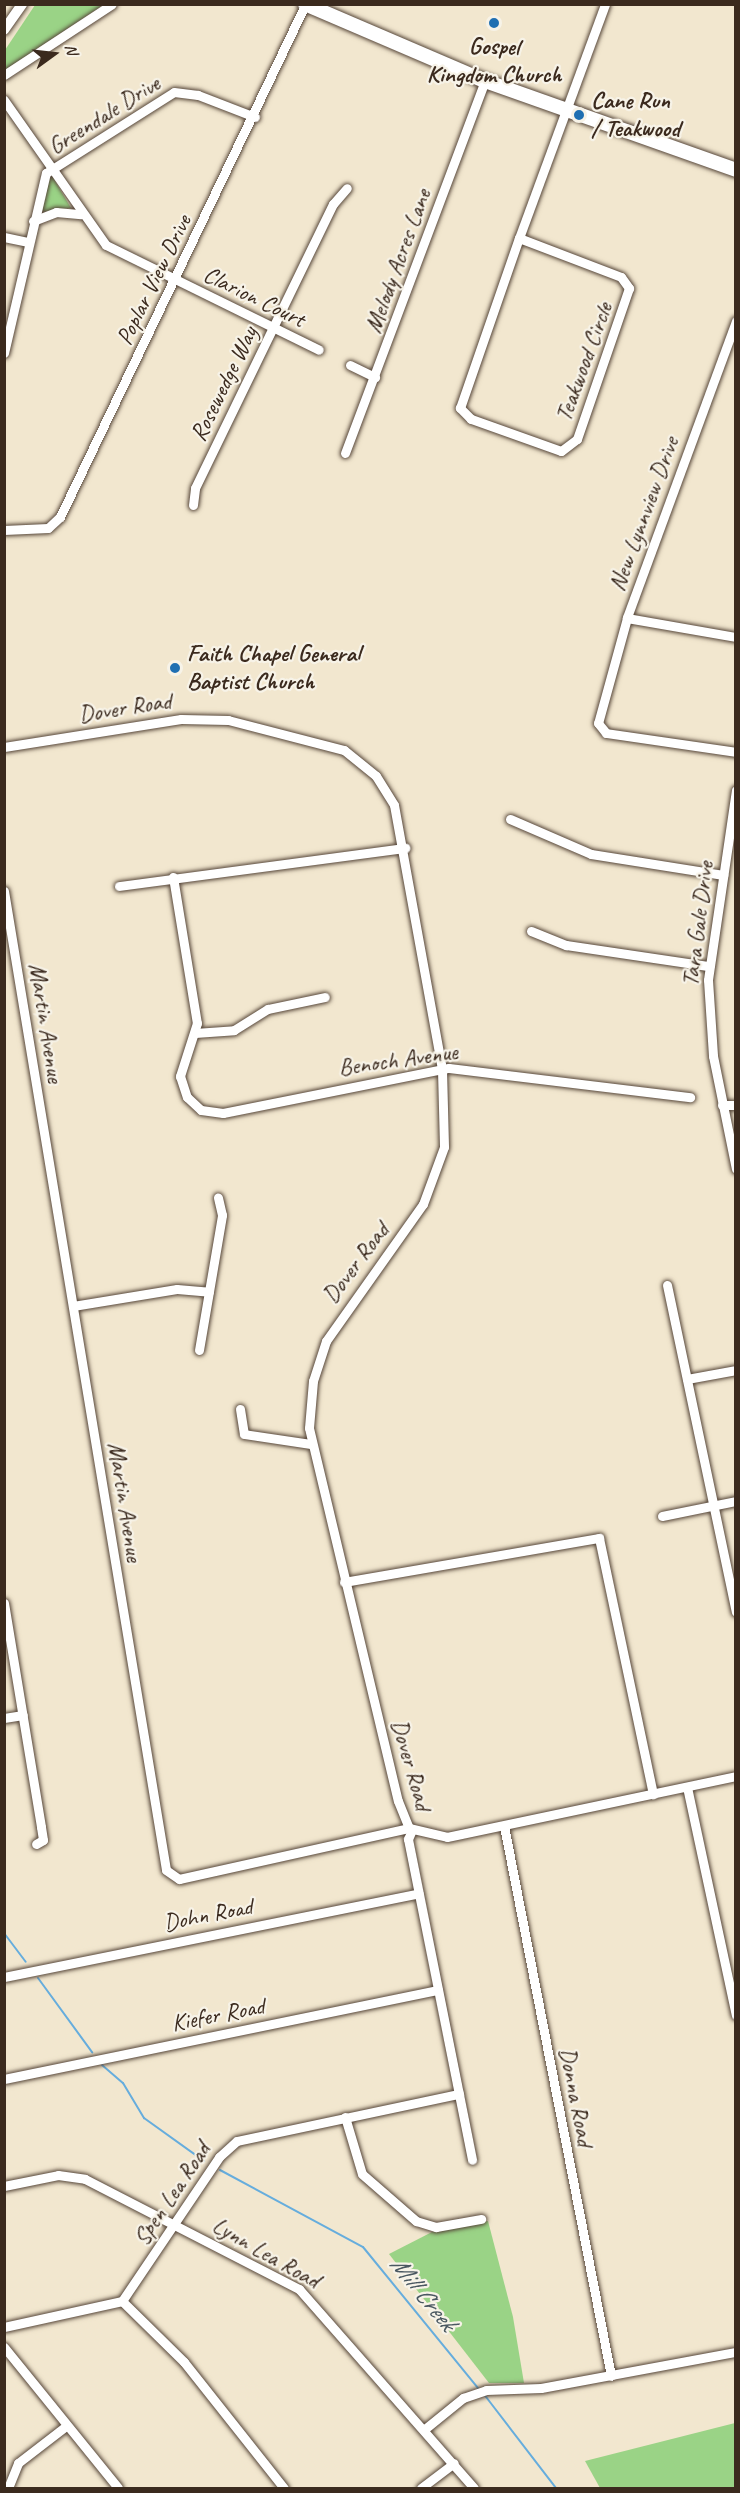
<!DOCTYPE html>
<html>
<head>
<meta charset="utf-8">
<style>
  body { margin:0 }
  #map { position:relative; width:740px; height:2493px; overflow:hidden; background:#f2e7cf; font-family:Caveat,sans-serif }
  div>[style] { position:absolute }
  .green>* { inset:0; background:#9ad386 }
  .stream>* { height:2px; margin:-1px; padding:0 1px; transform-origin:1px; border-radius:1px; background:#66addd }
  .roads { filter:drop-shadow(0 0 2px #564639) drop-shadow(0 0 2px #564639) }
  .minor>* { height:9px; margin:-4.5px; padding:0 4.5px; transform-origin:4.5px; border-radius:4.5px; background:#fff }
  .major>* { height:10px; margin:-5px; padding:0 5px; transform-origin:5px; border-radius:5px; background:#fff }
  .highway>* { height:14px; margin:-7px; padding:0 7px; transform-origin:7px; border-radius:7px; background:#fff }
  .dots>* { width:16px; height:16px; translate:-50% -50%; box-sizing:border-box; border:3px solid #f7f3e8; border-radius:50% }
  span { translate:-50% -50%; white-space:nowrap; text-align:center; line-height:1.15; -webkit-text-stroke:4.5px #f7f3e8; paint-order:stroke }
  .poi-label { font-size:24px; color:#3b2a1e; font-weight:700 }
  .left { translate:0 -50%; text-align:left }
  .street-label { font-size:24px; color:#3b2a1e }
  .water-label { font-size:26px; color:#4a5861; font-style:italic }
  .frame { position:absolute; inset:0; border:6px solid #3b2a1e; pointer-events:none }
  .north { position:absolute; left:24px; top:24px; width:60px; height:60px; -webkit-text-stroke:4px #f7f3e8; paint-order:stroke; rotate:75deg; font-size:16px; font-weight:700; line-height:24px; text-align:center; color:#3b2a1e }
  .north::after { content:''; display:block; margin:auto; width:21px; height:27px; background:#3b2a1e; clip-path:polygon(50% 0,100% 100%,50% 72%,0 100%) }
</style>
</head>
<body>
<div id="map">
  <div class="green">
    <i style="clip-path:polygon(35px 5px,103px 5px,5px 70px,5px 50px)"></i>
    <i style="clip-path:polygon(52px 176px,71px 208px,41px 212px,50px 177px)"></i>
    <i style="clip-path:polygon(488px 2221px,513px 2317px,524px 2383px,489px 2383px,389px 2254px,432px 2232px)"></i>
    <i style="clip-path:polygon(735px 2423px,735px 2488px,600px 2488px,585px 2461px)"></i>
  </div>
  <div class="stream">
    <i style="left:4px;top:1933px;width:36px;rotate:53deg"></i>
    <i style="left:38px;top:1978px;width:92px;rotate:53.9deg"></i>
    <i style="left:102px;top:2065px;width:28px;rotate:41deg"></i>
    <i style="left:123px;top:2083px;width:41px;rotate:59deg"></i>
    <i style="left:144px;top:2118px;width:74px;rotate:35.6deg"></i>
    <i style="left:220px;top:2170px;width:162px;rotate:28.3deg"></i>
    <i style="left:363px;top:2247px;width:183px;rotate:50.8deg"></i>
    <i style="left:483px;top:2393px;width:120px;rotate:52.5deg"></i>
  </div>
  <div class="roads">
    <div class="minor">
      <i style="left:4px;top:75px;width:129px;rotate:-33.3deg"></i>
      <i style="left:4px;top:100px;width:177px;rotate:54.9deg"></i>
      <i style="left:106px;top:245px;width:237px;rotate:26.2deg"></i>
      <i style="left:33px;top:221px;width:25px;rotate:-21deg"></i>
      <i style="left:56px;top:212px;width:25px;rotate:5deg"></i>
      <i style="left:4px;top:237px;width:25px;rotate:12deg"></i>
      <i style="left:519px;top:238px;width:109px;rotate:20.9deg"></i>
      <i style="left:621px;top:277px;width:14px;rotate:54deg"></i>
      <i style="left:629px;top:288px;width:160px;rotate:109deg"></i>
      <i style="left:577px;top:439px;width:20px;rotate:143deg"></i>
      <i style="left:561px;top:451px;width:96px;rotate:-160.4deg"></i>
      <i style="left:471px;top:419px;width:16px;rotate:-135deg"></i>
      <i style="left:460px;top:408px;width:180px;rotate:-70.9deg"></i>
      <i style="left:519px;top:238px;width:249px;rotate:-69.8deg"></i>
      <i style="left:736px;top:321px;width:316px;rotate:110.2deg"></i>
      <i style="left:627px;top:618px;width:109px;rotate:105.4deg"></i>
      <i style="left:598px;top:723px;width:13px;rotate:51deg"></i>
      <i style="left:606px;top:733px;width:131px;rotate:8.3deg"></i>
      <i style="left:4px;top:353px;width:185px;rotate:-76.9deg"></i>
      <i style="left:46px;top:173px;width:151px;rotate:-32.3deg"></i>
      <i style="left:174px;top:92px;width:24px;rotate:7deg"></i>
      <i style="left:198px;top:95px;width:61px;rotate:21.1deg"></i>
      <i style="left:350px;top:365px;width:28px;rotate:26deg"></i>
      <i style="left:345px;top:453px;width:397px;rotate:-69.4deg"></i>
      <i style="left:193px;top:505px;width:17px;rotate:-83deg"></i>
      <i style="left:195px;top:488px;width:316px;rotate:-64.1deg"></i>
      <i style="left:333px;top:204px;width:21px;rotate:-49deg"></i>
      <i style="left:4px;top:530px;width:44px;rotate:-2.6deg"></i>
      <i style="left:48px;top:528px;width:16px;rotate:-43deg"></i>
      <i style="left:60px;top:517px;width:568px;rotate:-64.43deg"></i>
      <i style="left:627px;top:618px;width:111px;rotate:9.9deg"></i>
      <i style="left:4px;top:747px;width:179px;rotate:-9deg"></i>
      <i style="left:181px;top:719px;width:47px;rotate:1.2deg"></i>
      <i style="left:228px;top:720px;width:120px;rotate:14.5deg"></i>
      <i style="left:344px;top:750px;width:41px;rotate:39.1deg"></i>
      <i style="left:376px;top:776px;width:34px;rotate:58deg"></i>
      <i style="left:394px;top:805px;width:269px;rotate:79.7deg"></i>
      <i style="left:442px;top:1070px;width:77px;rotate:88.5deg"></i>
      <i style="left:444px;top:1147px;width:61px;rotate:110.2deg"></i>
      <i style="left:423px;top:1204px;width:168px;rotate:125.3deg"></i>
      <i style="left:326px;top:1341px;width:42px;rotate:108deg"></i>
      <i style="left:313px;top:1381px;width:47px;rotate:94.9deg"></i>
      <i style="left:309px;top:1428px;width:383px;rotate:76.6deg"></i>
      <i style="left:398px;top:1801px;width:29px;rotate:68deg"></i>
      <i style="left:409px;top:1828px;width:39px;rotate:13deg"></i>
      <i style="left:447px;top:1837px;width:295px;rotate:-11.9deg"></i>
      <i style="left:736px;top:790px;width:192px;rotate:98.4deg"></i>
      <i style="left:708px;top:980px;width:76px;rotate:86.2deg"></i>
      <i style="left:713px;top:1056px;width:115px;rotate:78.5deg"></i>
      <i style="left:510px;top:819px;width:88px;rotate:23.4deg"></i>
      <i style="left:591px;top:854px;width:134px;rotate:9deg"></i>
      <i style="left:173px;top:877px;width:148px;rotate:80.7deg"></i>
      <i style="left:197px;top:1023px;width:56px;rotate:107.8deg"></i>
      <i style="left:180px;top:1076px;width:22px;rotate:72deg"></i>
      <i style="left:187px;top:1097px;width:19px;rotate:43deg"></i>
      <i style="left:201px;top:1110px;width:22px;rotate:8deg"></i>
      <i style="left:223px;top:1113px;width:230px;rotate:-11.3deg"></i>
      <i style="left:449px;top:1068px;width:243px;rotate:6.9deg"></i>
      <i style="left:119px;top:886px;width:289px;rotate:-7.6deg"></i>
      <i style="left:4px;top:891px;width:992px;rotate:80.6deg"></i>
      <i style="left:166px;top:1870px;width:16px;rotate:35deg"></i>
      <i style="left:179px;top:1879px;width:236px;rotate:-12.5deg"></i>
      <i style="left:531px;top:931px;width:38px;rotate:22deg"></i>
      <i style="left:566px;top:945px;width:145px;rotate:8.4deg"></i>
      <i style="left:195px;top:1033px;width:39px;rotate:-4deg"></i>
      <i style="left:234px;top:1030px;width:40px;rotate:-32deg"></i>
      <i style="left:268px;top:1009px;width:58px;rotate:-11.9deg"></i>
      <i style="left:722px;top:1105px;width:14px"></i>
      <i style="left:667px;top:1285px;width:334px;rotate:78.1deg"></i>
      <i style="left:73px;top:1306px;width:105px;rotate:-9.3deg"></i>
      <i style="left:177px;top:1289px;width:32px;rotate:5deg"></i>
      <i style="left:199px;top:1350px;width:137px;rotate:-80.3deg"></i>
      <i style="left:222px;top:1215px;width:18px;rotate:-103deg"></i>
      <i style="left:687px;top:1379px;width:50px;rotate:-10.4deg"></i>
      <i style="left:240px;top:1409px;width:25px;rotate:81deg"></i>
      <i style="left:244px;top:1434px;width:68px;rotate:8.5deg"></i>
      <i style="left:662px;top:1516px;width:76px;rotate:-11.5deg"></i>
      <i style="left:344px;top:1582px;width:259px;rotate:-9.8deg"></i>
      <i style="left:599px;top:1538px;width:262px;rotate:78.1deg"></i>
      <i style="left:4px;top:1603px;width:227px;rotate:80.6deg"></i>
      <i style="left:41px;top:1827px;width:13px;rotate:81deg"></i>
      <i style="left:43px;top:1840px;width:8px;rotate:150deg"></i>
      <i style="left:4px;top:1718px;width:19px;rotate:-9deg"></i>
      <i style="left:687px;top:1787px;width:233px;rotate:77.9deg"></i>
      <i style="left:504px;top:1826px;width:560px;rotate:78.99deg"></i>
      <i style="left:412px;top:1830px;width:10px;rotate:114deg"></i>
      <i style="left:408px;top:1839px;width:327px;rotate:78.7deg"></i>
      <i style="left:4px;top:1977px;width:423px;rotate:-11.4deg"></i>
      <i style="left:4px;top:2079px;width:443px;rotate:-11.6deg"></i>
      <i style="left:345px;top:2117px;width:59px;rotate:73.4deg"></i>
      <i style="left:362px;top:2174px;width:72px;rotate:41deg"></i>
      <i style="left:416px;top:2221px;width:21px;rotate:17deg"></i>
      <i style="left:436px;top:2227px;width:46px;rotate:-10.1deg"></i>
      <i style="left:4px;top:2186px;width:55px;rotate:-11.5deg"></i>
      <i style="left:58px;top:2175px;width:27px;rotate:8deg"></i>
      <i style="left:85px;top:2179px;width:241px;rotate:27.2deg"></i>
      <i style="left:299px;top:2289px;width:265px;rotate:48.7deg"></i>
      <i style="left:122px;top:2301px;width:87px;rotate:44.5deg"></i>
      <i style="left:184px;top:2362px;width:161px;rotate:51.6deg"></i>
      <i style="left:4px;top:2327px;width:121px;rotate:-12.4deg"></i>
      <i style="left:122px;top:2301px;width:174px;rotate:-56deg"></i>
      <i style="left:219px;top:2157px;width:24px;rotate:-42deg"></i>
      <i style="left:237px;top:2141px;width:227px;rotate:-12deg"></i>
      <i style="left:4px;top:2347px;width:181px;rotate:51deg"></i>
      <i style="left:426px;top:2428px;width:48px;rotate:-39deg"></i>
      <i style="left:463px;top:2398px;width:24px;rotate:-19deg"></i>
      <i style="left:486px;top:2390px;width:55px;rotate:-2.1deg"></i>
      <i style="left:541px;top:2388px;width:198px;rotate:-10.5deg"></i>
      <i style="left:8px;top:2488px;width:27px;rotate:-68deg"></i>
      <i style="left:18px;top:2463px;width:61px;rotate:-37.6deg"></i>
      <i style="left:421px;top:2488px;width:41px;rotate:-37.1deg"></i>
    </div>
    <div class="major">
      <i style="left:4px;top:30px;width:32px;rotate:-55deg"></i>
    </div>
    <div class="highway">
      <i style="left:305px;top:4px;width:196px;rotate:23.2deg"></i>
      <i style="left:485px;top:81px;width:266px;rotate:19.5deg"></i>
    </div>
  </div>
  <div class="dots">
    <i style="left:494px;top:23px;background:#1f6fb2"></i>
    <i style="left:579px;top:115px;background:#1f6fb2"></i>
    <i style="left:175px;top:668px;background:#1f6fb2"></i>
  </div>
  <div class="poi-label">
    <span style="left:494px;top:61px">Gospel<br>Kingdom Church</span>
    <span class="left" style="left:591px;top:115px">Cane Run<br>/ Teakwood</span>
    <span class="left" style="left:187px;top:668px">Faith Chapel General<br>Baptist Church</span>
  </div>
  <div class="street-label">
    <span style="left:104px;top:115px;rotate:-32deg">Greendale Drive</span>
    <span style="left:398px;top:261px;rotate:-70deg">Melody Acres Lane</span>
    <span style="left:154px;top:280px;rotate:-64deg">Poplar View Drive</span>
    <span style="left:254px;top:297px;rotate:26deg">Clarion Court</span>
    <span style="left:584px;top:362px;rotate:-70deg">Teakwood Circle</span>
    <span style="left:224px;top:384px;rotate:-64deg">Rosewedge Way</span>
    <span style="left:644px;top:514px;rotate:-70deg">New Lynnview Drive</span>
    <span style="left:125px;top:708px;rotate:-9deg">Dover Road</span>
    <span style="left:698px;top:924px;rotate:-83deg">Tara Gale Drive</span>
    <span style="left:46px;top:1023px;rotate:81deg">Martin Avenue</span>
    <span style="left:398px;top:1060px;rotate:-8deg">Benoch Avenue</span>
    <span style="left:356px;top:1263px;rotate:-53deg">Dover Road</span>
    <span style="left:125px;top:1502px;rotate:81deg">Martin Avenue</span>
    <span style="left:411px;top:1765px;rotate:74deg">Dover Road</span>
    <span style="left:208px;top:1915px;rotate:-11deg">Dohn Road</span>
    <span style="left:218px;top:2015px;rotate:-11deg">Kiefer Road</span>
    <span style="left:576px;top:2097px;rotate:79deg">Donna Road</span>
    <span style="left:172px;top:2194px;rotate:-56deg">Spen Lea Road</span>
    <span style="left:266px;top:2253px;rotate:30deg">Lynn Lea Road</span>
  </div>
  <div class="water-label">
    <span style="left:423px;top:2293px;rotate:51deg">Mill Creek</span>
  </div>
  <div class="frame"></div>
  <div class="north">N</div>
</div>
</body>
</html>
